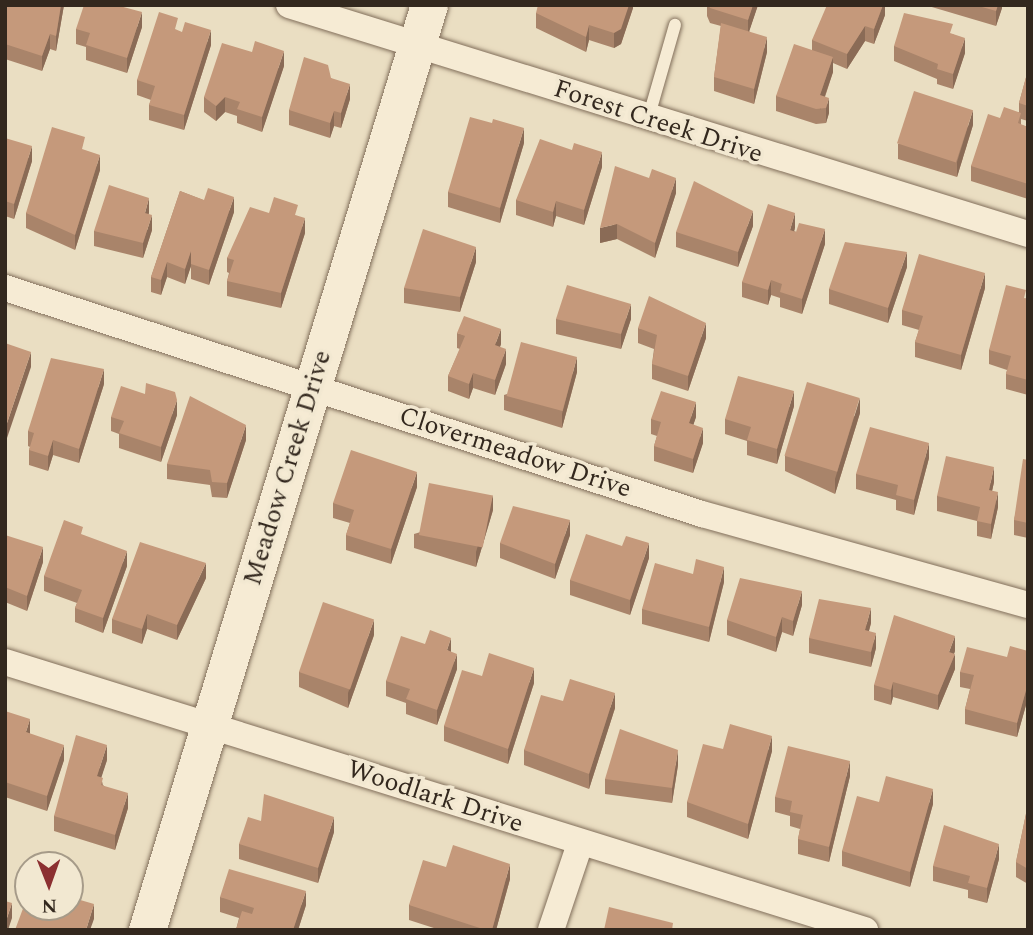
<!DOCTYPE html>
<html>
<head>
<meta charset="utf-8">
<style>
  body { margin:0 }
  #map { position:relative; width:1033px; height:935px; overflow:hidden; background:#eadec2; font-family:Spectral,serif }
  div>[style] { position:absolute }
  .roads { filter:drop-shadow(0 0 2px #826f5b) drop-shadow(0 0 2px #826f5b) }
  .lane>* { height:12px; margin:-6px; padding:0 6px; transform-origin:6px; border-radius:6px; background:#f6ebd4 }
  .street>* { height:26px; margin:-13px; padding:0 13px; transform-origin:13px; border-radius:13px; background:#f6ebd4 }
  .secondary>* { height:37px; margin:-18.5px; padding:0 18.5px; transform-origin:18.5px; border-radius:18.5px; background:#f6ebd4 }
  .wall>* { inset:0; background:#a9846a }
  .shaded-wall>* { inset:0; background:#8a6b56 }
  .building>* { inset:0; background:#c5997b; transform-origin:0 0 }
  span { translate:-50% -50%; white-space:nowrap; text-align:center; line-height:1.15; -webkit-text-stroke:7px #f2e8d1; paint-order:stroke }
  .street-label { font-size:26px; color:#33281e }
  .frame { position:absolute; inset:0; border:7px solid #33281e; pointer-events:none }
  .north { position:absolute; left:14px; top:851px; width:70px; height:70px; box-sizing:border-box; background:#f2e8d1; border:2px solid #a69b89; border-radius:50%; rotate:179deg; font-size:19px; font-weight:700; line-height:28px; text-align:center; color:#33281e }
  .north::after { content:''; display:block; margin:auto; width:24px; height:32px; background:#8c3031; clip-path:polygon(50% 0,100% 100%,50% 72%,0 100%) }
</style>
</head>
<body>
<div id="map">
  <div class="roads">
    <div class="lane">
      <i style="left:648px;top:119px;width:98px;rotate:-74deg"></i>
    </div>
    <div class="street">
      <i style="left:289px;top:5px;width:774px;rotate:17.22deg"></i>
      <i style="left:5px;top:288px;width:733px;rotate:17.97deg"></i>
      <i style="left:702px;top:514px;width:338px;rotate:15.6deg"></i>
      <i style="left:5px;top:662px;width:901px;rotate:17.31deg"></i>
      <i style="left:551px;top:930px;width:91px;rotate:-71.4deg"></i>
    </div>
    <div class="secondary">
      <i style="left:147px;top:930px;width:967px;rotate:-73.05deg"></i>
    </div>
  </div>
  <div class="wall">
    <i style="clip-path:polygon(5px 5px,64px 5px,56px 51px,50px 49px,42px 71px,5px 59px)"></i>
    <i style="clip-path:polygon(633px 5px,633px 8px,621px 44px,614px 48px,589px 40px,586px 52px,536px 28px,536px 13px)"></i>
    <i style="clip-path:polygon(707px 5px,758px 5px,749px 31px,767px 52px,754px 104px,714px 91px,714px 77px,721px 26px,710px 23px,707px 16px)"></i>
    <i style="clip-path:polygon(885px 5px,885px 15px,874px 44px,865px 41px,847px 69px,833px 63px,833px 72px,825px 97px,829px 113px,826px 123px,816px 124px,776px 111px,776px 96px,812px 50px,812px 40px)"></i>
    <i style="clip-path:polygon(925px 5px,1002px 5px,1002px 8px,996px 26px)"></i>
    <i style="clip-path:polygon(142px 27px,127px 73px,86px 60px,86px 47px,76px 44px,76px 29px)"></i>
    <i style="clip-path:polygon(178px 31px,211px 45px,184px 130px,149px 120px,149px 105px,151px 100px,137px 95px,137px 80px)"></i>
    <i style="clip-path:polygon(953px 34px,965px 53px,953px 89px,937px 84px,937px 79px,894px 61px,894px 46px)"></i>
    <i style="clip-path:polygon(284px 66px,262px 132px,237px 123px,237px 116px,225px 112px,216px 121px,204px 112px,204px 97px)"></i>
    <i style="clip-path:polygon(1028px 70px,1028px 121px,1021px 119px,1021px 125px,1028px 127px,1028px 199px,971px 181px,971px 166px,1000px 118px,1019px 112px,1019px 103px)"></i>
    <i style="clip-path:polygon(331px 78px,350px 99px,341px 128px,334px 126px,330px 138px,289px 125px,289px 110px)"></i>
    <i style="clip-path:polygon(973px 125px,957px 177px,898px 159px,898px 144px)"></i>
    <i style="clip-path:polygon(5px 138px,32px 161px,14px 219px,5px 216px)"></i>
    <i style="clip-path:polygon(524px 143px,500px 223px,448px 207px,448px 192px)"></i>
    <i style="clip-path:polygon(572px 150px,602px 167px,584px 225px,556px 216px,553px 227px,516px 215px,516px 200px)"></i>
    <i style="clip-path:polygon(85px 151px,100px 170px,75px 250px,26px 228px,26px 213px)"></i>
    <i style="clip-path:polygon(649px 178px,676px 193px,655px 258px,617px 239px,600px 243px)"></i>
    <i style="clip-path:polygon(180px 191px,234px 212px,209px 285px,191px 279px,191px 266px,185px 284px,167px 277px,161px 295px,151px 292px,151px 277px)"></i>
    <i style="clip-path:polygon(269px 213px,298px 216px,305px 233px,281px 308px,227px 296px,227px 281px,229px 273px,227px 272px,227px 258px)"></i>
    <i style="clip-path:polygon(753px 226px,738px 267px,676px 247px,676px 232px)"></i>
    <i style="clip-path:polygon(795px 228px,794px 231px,825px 244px,802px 314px,780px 307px,780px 298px,771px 295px,768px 305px,742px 297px,742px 282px)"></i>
    <i style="clip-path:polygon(152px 230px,143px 258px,94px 246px,94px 231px)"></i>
    <i style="clip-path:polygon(476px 262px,460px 312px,404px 303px,404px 288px)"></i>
    <i style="clip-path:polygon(907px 267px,888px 323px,829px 304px,829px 289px)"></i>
    <i style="clip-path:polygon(985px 288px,961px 370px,915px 357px,915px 342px,919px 330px,902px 325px,902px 310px)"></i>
    <i style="clip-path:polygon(1026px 298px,1028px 299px,1028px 395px,1006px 389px,1006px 374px,1007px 370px,989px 364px,989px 350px)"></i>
    <i style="clip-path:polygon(556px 319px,631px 319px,621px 349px,556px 334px)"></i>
    <i style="clip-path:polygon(638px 328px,706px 338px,688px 391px,652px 379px,652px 364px,654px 349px,638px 343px)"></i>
    <i style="clip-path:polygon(457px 333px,501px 344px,500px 347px,506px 364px,495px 395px,473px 388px,469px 399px,448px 391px,448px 376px,460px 349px,457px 348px)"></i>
    <i style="clip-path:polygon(577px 372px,562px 428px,504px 410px,504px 395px)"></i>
    <i style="clip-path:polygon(104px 384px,79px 463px,53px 455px,48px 471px,29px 465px,29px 450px,30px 447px,28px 446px,28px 431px)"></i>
    <i style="clip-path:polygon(794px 406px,777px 464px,747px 455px,747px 441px,725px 434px,725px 419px)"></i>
    <i style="clip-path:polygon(860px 413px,835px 494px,785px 471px,785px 456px)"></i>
    <i style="clip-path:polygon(177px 415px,161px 462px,119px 448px,119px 434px,111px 431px,111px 417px)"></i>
    <i style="clip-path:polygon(696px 417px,693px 425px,703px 443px,693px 473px,654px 461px,654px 446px,657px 436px,651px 434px,651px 419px)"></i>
    <i style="clip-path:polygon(246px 440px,227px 498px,212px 497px,210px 485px,167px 479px,167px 464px)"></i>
    <i style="clip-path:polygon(929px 458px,914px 515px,896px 510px,896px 500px,856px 489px,856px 474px)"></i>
    <i style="clip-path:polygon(1028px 460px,1028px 538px,1014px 535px,1014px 520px)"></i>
    <i style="clip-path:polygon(994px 482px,992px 491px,998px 507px,991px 539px,977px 536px,977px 521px,937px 511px,937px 496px)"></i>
    <i style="clip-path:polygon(417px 487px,391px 564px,346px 550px,346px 535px,350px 523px,333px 518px,333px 503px)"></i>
    <i style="clip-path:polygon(493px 510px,476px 567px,414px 548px,414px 534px)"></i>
    <i style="clip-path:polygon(5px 535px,43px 562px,27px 611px,5px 602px)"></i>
    <i style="clip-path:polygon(83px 535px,127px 566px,103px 633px,75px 622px,75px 608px,77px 603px,44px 591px,44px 576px)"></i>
    <i style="clip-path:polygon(570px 535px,555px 579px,500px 558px,500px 543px)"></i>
    <i style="clip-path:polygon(649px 558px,630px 615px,570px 595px,570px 580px)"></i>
    <i style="clip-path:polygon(206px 578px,177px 640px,147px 629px,142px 644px,112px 633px,112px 619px)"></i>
    <i style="clip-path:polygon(724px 582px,709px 642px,642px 624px,642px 609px)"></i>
    <i style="clip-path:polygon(802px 605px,793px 636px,782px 632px,776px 652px,727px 635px,727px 620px)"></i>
    <i style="clip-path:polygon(871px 623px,869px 631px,876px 648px,871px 667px,809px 653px,809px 638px)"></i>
    <i style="clip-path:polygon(374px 635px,348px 708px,299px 687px,299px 672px)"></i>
    <i style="clip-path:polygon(425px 644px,451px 652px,457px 669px,437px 725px,406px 714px,406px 703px,386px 696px,386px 681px)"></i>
    <i style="clip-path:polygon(955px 651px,954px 654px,955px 669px,938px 710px,893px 697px,891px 705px,874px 700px,874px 685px)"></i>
    <i style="clip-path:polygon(1028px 651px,1028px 698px,1017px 737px,965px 724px,965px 709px,970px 689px,960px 687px,960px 672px)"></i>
    <i style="clip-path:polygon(482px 676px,534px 683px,508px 764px,444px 741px,444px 726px)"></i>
    <i style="clip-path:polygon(563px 701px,615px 708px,589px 789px,524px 765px,524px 750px)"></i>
    <i style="clip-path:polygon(5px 711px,30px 734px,64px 760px,47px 811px,5px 797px)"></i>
    <i style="clip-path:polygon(723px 749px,772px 751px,748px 839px,687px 817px,687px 802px)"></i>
    <i style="clip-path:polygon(107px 760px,101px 777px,103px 785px,128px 808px,115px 850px,54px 831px,54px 816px)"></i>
    <i style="clip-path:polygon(678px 765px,672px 803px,605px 794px,605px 779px)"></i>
    <i style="clip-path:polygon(850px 776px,829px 862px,798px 854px,798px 839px,800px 829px,790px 826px,790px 816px,775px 812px,775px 797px)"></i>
    <i style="clip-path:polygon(879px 802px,933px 804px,910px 887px,842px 866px,842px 851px)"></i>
    <i style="clip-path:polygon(1027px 809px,1028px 884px,1016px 877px,1016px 862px)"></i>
    <i style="clip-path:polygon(334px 832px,318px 883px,239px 859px,239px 844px)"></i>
    <i style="clip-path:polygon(999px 859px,987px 903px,968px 898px,968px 890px,933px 881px,933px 866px)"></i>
    <i style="clip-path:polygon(446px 867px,510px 879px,496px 930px,440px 930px,409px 920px,409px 905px)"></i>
    <i style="clip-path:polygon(220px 897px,306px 905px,298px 930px,236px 930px,239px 918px,220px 912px)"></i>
  </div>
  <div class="shaded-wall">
    <i style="clip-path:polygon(61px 5px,64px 5px,56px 51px,56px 36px)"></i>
    <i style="clip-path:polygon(629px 5px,633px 5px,633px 8px,621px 44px,614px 48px,614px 33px)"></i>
    <i style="clip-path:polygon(753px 5px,758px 5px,748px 35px,748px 20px)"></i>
    <i style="clip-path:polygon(883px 5px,885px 5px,885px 15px,874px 44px,874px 29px)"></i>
    <i style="clip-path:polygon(998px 5px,1002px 5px,1002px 8px,996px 26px,996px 11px)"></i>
    <i style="clip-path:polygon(142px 12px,142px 27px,127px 73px,127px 58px)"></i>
    <i style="clip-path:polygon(589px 25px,589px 40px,586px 52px,586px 37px)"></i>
    <i style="clip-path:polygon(865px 26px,865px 41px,847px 69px,847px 54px)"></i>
    <i style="clip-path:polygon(211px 30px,211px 45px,184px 130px,184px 115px)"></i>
    <i style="clip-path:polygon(50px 34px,50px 49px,42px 71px,42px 56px)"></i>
    <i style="clip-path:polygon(767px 37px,767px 52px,754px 104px,754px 89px)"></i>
    <i style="clip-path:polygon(965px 38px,965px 53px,953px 89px,953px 74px)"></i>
    <i style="clip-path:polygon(284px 51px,284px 66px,262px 132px,262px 117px)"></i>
    <i style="clip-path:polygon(833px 57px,833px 72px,820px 110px,820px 95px)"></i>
    <i style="clip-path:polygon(350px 84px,350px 99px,341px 128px,341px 113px)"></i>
    <i style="clip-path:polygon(225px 97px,225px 112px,216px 121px,216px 106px)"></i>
    <i style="clip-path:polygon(829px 98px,829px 113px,826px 123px,826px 108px)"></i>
    <i style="clip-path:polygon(973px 110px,973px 125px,957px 177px,957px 162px)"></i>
    <i style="clip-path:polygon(334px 111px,334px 126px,330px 138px,330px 123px)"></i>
    <i style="clip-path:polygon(524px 128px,524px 143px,500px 223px,500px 208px)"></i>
    <i style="clip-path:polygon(32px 146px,32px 161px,14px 219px,14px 204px)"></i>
    <i style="clip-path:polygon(602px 152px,602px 167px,584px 225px,584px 210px)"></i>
    <i style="clip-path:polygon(100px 155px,100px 170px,75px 250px,75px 235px)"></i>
    <i style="clip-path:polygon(676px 178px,676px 193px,655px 258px,655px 243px)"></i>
    <i style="clip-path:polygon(234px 197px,234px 212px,209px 285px,209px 270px)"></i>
    <i style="clip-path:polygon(149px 198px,149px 213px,145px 228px,145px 213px)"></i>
    <i style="clip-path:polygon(556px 201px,556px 216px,553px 227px,553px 212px)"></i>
    <i style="clip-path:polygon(753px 211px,753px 226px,738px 267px,738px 252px)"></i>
    <i style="clip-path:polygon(795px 213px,795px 228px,790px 245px,790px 230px)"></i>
    <i style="clip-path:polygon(152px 215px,152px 230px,143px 258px,143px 243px)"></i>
    <i style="clip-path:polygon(305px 218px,305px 233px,281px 308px,281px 293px)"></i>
    <i style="clip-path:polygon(617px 224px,617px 239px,600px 243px,600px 228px)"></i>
    <i style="clip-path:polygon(825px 229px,825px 244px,802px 314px,802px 299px)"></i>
    <i style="clip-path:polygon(476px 247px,476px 262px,460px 312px,460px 297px)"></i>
    <i style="clip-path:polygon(191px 251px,191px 266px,185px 284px,185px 269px)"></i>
    <i style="clip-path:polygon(907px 252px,907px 267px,888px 323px,888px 308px)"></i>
    <i style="clip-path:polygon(167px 262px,167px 277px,161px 295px,161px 280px)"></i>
    <i style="clip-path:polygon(985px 273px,985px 288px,961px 370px,961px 355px)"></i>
    <i style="clip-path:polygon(771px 280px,771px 295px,768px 305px,768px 290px)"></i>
    <i style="clip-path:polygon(631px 304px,631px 319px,621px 349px,621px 334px)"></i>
    <i style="clip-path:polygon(706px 323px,706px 338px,688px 391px,688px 376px)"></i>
    <i style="clip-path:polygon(501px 329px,501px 344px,495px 360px,495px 345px)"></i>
    <i style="clip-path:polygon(506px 349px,506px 364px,495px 395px,495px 380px)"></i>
    <i style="clip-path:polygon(31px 352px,31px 367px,5px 444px,5px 429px)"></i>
    <i style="clip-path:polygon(577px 357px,577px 372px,562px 428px,562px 414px)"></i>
    <i style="clip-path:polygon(104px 369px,104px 384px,79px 463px,79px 449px)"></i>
    <i style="clip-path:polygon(473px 373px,473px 388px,469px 399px,469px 384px)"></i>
    <i style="clip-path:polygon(794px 391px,794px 406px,777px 464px,777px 449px)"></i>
    <i style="clip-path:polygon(860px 398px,860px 413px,835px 494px,835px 479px)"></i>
    <i style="clip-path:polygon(177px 400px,177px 415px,161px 462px,161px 447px)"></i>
    <i style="clip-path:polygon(696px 402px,696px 417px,689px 438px,689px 423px)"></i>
    <i style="clip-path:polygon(246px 425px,246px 440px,227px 498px,227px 483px)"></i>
    <i style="clip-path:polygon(703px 428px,703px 443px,693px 473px,693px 459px)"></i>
    <i style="clip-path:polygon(53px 440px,53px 455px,48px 471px,48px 456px)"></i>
    <i style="clip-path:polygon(929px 443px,929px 458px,914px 515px,914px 500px)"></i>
    <i style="clip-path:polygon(994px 467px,994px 482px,989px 505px,989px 490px)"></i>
    <i style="clip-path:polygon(417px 472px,417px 487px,391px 564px,391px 549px)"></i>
    <i style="clip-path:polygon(998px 492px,998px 507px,991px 539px,991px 524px)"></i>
    <i style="clip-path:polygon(493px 495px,493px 510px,476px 567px,476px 552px)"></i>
    <i style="clip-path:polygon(570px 520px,570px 535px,555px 579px,555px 564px)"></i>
    <i style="clip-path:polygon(649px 543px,649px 558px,630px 615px,630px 600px)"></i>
    <i style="clip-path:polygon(43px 547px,43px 562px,27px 611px,27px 596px)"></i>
    <i style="clip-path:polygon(127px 551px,127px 566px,103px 633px,103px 618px)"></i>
    <i style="clip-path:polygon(206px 563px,206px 578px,177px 640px,177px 625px)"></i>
    <i style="clip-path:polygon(724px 567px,724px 582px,709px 642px,709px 627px)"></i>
    <i style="clip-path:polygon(802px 591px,802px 605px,793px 636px,793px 621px)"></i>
    <i style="clip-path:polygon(871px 608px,871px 623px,865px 645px,865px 630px)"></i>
    <i style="clip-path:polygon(147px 614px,147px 629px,142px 644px,142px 629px)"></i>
    <i style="clip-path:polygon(782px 617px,782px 632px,776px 652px,776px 637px)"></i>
    <i style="clip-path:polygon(374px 620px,374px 635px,348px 708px,348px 693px)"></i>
    <i style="clip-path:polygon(876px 633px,876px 648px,871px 667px,871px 652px)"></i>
    <i style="clip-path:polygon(955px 636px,955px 651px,949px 667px,949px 652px)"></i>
    <i style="clip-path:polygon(451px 638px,451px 653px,447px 650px)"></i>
    <i style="clip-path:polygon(457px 654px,457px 669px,437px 725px,437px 710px)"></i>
    <i style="clip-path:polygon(955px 654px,955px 669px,938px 710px,938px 695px)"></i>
    <i style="clip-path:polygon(534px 668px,534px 683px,508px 764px,508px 749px)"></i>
    <i style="clip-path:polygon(893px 682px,893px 697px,891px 705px,891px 690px)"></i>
    <i style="clip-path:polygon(1028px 683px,1028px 698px,1017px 737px,1017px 723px)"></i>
    <i style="clip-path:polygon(615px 693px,615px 708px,589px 789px,589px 774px)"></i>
    <i style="clip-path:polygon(30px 719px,30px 734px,26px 732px)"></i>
    <i style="clip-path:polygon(772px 736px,772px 751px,748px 839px,748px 824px)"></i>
    <i style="clip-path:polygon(64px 745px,64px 760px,47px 811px,47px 796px)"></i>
    <i style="clip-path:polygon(107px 745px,107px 760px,97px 791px,97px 776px)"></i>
    <i style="clip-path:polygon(678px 750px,678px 765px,672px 803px,672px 788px)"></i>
    <i style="clip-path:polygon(850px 761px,850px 776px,829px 862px,829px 847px)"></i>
    <i style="clip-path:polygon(933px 789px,933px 804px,910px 887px,910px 872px)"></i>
    <i style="clip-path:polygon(128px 793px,128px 808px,115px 850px,115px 835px)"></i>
    <i style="clip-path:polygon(334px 817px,334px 832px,318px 883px,318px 868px)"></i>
    <i style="clip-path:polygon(999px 844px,999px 859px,987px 903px,987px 888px)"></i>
    <i style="clip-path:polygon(510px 864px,510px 879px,496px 930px,492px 930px)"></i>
    <i style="clip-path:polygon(306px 891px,306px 905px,298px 930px,293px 930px)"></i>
    <i style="clip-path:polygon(12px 903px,12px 918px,8px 930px,5px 930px,5px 924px)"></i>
    <i style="clip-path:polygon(94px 904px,94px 919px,90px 930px,86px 930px)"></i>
  </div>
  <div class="building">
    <i style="clip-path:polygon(5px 5px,61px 5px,56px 36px,50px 34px,42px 56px,5px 44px)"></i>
    <i style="clip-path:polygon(84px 5px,116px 5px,142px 12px,127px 58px,86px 45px,90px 33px,76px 29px)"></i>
    <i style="clip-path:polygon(538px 5px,629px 5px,621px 29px,614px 33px,589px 25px,586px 37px,536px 13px)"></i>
    <i style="clip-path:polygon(708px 5px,753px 5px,748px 20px,710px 8px)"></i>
    <i style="clip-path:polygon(827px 5px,883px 5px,874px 29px,865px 26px,847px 54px,812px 40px)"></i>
    <i style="clip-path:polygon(975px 5px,998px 5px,996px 11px)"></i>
    <i style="clip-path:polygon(159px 12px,178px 18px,175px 29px,182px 32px,185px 22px,211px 30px,184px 115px,149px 105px,155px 86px,137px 80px)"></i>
    <i style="clip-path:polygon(904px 13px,953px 24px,950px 33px,965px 38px,953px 74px,937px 69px,938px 64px,894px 46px)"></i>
    <i style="clip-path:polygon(721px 23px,767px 37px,754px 89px,714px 77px)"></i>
    <i style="clip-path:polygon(255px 41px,284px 51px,262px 117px,237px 109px,240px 102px,225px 97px,216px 106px,204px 97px,222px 43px,252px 52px)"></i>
    <i style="clip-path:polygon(794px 44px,833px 57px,820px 95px,829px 98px,826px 108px,816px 109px,776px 96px)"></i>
    <i style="clip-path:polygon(304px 57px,328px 65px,331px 78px,350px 84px,341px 113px,334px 111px,330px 123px,289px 110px)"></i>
    <i style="clip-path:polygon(1028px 70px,1028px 106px,1019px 103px)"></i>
    <i style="left:914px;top:91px;width:62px;height:55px;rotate:18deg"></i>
    <i style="clip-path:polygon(1004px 107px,1021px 113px,1018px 123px,1028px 127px,1028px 184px,971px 166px,988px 114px,1000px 118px)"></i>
    <i style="clip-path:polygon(470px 117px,492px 123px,493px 119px,524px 128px,500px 208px,448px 192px)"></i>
    <i style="clip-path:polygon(52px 127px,85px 137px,82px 149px,100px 155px,75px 235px,26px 213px)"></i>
    <i style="clip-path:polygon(5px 138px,32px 146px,14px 204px,5px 201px)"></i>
    <i style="clip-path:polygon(540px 139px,572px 150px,574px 143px,602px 152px,584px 210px,556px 201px,553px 212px,516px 200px)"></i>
    <i style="clip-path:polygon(615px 166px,649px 178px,652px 169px,676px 178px,655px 243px,617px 224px,600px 228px)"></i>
    <i style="clip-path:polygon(694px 181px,753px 211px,738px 252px,676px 232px)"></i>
    <i style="clip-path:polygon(109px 185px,149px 198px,145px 213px,152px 215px,143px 243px,94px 231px)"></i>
    <i style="clip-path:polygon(208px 188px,234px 197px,209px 270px,191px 264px,191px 251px,185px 269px,167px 262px,161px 280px,151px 277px,180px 191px,204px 200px)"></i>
    <i style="clip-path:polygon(274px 197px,298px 205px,295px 215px,305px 218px,281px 293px,227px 281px,234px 260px,227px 258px,250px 207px,269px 213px)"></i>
    <i style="clip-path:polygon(768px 204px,795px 213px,790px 230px,796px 232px,799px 223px,825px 229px,802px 299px,780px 292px,782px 284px,771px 280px,768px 290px,742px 282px)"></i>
    <i style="clip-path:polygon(423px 229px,476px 247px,460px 297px,404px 288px)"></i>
    <i style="clip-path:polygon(845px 242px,907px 252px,888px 308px,829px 289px)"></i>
    <i style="clip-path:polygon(919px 254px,985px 273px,961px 355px,915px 342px,923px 316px,902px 310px)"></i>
    <i style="clip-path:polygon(567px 285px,631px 304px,621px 334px,556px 319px)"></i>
    <i style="clip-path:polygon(1006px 285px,1026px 290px,1024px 298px,1028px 299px,1028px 380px,1006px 374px,1011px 356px,989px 350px)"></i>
    <i style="clip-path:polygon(649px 296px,706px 323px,688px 376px,652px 364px,657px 335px,638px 328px)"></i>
    <i style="clip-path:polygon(464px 316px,501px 329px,495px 345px,506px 349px,495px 380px,473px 373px,469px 384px,448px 376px,465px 336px,457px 333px)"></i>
    <i style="left:521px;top:342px;width:58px;height:56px;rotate:15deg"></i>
    <i style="clip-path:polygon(5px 343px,31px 352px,5px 429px)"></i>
    <i style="clip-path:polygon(51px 358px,104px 369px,79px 449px,53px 440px,48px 456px,29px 450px,34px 433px,28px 431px)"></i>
    <i style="clip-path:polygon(738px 376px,794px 391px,777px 449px,747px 440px,751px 427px,725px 419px)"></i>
    <i style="left:807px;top:382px;width:55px;height:77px;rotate:17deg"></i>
    <i style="clip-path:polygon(146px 383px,175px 392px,177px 400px,161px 447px,119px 433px,124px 421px,111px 417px,121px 386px,145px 394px)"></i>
    <i style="clip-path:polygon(661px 391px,696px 402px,689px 423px,703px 428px,693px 459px,654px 446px,661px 422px,651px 419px)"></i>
    <i style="clip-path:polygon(190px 396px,246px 425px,227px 483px,212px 482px,210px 470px,167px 464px)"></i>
    <i style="clip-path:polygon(870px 427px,929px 443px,914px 500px,896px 495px,898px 485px,856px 474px)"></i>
    <i style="clip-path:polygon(351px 450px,417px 472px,391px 549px,346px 535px,354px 510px,333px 503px)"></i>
    <i style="clip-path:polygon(946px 456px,994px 467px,989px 490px,998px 492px,991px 524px,977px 521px,980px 507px,937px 496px)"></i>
    <i style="clip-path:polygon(1023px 459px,1028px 460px,1028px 523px,1014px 520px)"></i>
    <i style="left:429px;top:483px;width:65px;height:53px;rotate:11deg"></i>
    <i style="clip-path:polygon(513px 506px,570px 520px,555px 564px,500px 543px)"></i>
    <i style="clip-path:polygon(64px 520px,83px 527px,81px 534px,127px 551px,103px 618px,75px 608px,82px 590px,44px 576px)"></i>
    <i style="clip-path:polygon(586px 534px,622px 546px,626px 536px,649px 543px,630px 600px,570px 580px)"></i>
    <i style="clip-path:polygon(5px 535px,43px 547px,27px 596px,5px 587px)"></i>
    <i style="clip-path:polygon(140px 542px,206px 563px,177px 625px,147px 614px,142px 629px,112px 619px)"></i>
    <i style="clip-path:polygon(696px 559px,724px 567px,709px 627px,642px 609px,655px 563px,693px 574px)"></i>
    <i style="clip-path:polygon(740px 578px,802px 591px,793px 621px,782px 617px,776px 637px,727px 620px)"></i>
    <i style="clip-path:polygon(819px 599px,871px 608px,865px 630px,876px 633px,871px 652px,809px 638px)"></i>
    <i style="left:323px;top:602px;width:54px;height:74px;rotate:19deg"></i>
    <i style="clip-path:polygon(894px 615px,955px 636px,949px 652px,955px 654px,938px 695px,893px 682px,891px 690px,874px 685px)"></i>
    <i style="clip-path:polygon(430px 630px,451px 638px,447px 650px,457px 654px,437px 710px,406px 699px,410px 689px,386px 681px,401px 636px,425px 644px)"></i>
    <i style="clip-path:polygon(1010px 646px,1028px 651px,1028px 683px,1017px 723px,965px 709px,974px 675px,960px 672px,967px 647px,1007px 657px)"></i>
    <i style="clip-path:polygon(489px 653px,534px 668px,508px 749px,444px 726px,462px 670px,482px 676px)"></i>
    <i style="clip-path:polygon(570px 679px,615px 693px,589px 774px,524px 750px,541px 695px,563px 701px)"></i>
    <i style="clip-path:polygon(5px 711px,30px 719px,26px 732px,64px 745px,47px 796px,5px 782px)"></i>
    <i style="clip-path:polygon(730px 724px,772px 736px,748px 824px,687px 802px,703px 744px,723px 749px)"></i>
    <i style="clip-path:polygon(620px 729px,678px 750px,672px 788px,605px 779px)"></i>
    <i style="clip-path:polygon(76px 735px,107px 745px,97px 776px,103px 778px,101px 785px,128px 793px,115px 835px,54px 816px)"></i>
    <i style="clip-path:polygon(788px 746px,850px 761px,829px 847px,798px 839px,803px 815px,790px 812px,792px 801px,775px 797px)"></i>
    <i style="clip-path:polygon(886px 776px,933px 789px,910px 872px,842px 851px,857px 796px,879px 802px)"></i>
    <i style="clip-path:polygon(264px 794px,334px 817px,318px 868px,239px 844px,248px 817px,261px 821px)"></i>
    <i style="clip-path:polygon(1027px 809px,1028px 809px,1028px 869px,1016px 862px)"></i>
    <i style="clip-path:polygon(944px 825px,999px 844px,987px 888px,968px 883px,970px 876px,933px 866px)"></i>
    <i style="clip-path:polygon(453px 845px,510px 864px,492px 930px,486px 930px,409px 905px,423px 860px,446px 867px)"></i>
    <i style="clip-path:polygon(229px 869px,306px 891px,293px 930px,236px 929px,242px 911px,252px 914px,254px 908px,220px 897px)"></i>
    <i style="clip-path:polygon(28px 895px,28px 907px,70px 907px,70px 897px,94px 904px,86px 930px,15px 930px)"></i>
    <i style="clip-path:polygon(5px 901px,12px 903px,5px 924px)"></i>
    <i style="clip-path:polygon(609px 907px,673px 923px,672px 930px,604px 930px)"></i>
  </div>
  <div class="street-label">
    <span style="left:658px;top:122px;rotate:18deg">Forest Creek Drive</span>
    <span style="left:515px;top:453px;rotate:18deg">Clovermeadow Drive</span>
    <span style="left:288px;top:468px;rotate:-73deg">Meadow Creek Drive</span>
    <span style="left:435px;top:797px;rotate:18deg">Woodlark Drive</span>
  </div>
  <div class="frame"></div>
  <div class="north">N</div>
</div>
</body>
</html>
